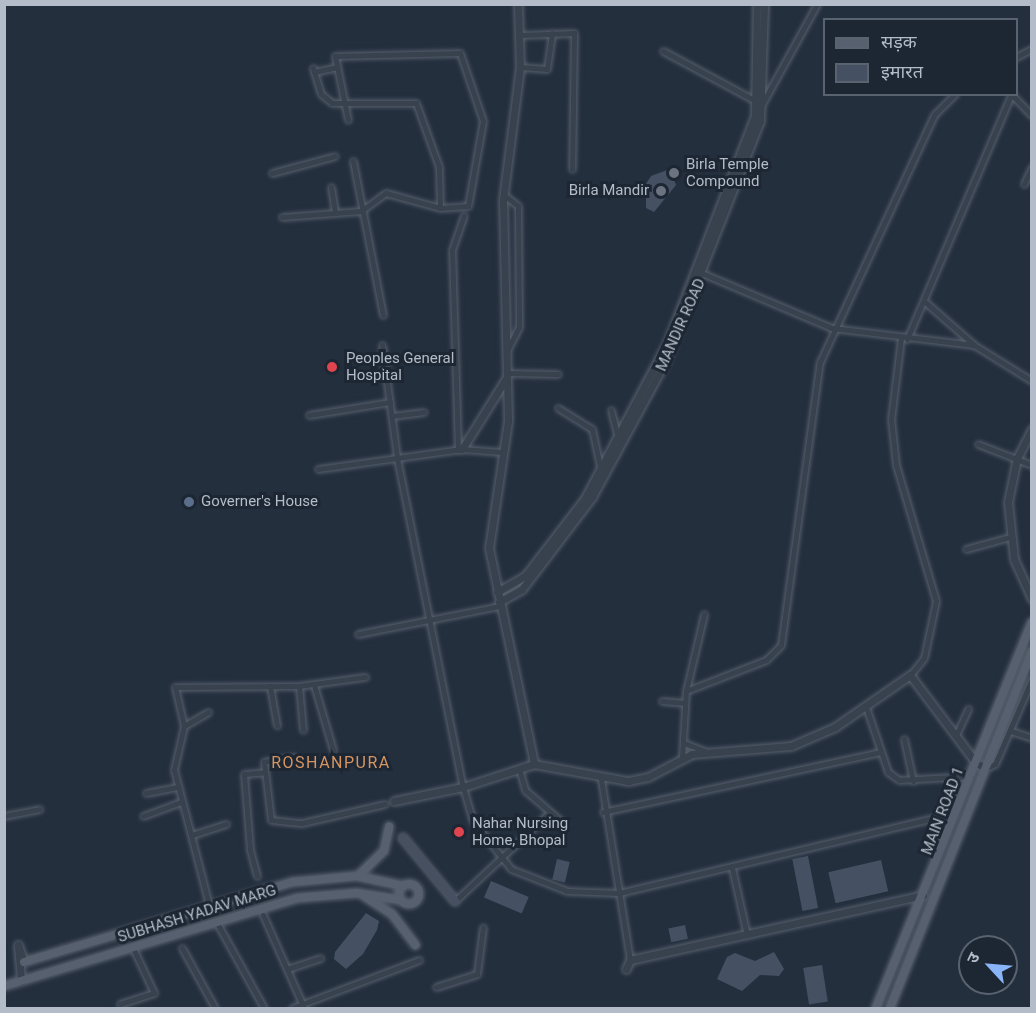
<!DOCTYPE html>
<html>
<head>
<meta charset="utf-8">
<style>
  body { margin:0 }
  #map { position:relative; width:1036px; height:1013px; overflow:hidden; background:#242f3e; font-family:Roboto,"Noto Sans Devanagari",sans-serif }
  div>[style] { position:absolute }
  .building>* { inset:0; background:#455162; transform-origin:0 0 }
  .roads { filter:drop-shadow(0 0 2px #565f6c) drop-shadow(0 0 2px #565f6c) }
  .minor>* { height:5px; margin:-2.5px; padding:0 2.5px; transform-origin:2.5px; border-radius:2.5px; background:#38414e }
  .tertiary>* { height:7px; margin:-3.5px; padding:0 3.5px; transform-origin:3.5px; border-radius:3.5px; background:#38414e }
  .secondary>* { height:8px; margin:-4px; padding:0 4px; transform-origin:4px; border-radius:4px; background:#465061 }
  .primary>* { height:8px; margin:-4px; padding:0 4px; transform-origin:4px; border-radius:4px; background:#56606e }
  .primary>.ring { margin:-4px; padding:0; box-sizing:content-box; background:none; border:8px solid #56606e; border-radius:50% }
  .dots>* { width:16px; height:16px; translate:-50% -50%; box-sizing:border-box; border:3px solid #1d2633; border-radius:50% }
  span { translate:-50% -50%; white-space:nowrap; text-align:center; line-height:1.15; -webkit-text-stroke:6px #1d2633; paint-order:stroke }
  .poi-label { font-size:15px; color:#b4bcc9 }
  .left { translate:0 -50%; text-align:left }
  .right { translate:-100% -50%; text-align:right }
  .street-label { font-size:15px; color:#b4bcc9 }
  .neighbourhood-label { font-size:16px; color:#d59563; letter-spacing:1.5px }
  .frame { position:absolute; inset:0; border:6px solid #b4bcc9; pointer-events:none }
  .legend { position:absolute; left:823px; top:18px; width:195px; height:78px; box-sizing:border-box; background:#1d2633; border:2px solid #59626f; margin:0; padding:8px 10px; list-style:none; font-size:18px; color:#b4bcc9 }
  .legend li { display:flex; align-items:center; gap:12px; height:30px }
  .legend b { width:30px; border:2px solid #59626f }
  .north { position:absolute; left:958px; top:935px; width:60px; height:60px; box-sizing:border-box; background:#1d2633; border:2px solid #59626f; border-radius:50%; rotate:296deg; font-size:16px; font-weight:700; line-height:24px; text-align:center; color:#b4bcc9 }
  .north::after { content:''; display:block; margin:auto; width:21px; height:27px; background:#8ab4f8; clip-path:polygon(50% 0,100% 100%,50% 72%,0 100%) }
</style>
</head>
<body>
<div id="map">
  <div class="building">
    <i style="clip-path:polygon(670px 169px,676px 185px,654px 212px,646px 208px,646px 184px,651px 176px)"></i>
    <i style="left:808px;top:856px;width:53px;height:16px;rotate:79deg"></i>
    <i style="left:557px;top:859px;width:13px;height:21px;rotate:13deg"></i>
    <i style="left:881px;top:860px;width:32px;height:54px;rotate:77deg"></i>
    <i style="left:491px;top:881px;width:41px;height:18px;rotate:23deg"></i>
    <i style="clip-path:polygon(366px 913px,379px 921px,377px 930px,363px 954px,346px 969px,334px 959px,335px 952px)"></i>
    <i style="left:685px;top:925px;width:14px;height:17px;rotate:78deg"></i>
    <i style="clip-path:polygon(774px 952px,784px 969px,779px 976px,760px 975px,742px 991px,717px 979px,727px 957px,735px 953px,755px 961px)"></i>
    <i style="left:822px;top:965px;width:37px;height:19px;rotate:81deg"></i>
  </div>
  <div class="roads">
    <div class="minor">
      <i style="left:521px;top:35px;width:53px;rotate:-2.2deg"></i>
      <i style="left:574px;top:33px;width:136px;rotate:90.8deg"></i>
      <i style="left:663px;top:51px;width:106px;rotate:28.3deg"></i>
      <i style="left:1016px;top:57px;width:18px;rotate:-27deg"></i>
      <i style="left:520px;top:67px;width:27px;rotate:4deg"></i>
      <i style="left:547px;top:69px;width:36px;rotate:-82deg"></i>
      <i style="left:313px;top:68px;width:27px;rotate:73deg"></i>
      <i style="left:321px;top:94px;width:14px;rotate:39deg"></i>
      <i style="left:332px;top:103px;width:84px"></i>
      <i style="left:416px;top:103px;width:68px;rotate:70.2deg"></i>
      <i style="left:439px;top:167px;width:41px;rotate:88.6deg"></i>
      <i style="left:314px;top:72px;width:24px;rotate:-12deg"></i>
      <i style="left:1011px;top:94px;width:30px;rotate:46deg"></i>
      <i style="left:761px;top:106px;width:116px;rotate:-61.2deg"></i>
      <i style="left:353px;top:161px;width:157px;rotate:79deg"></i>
      <i style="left:272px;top:173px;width:65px;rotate:-15.1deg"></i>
      <i style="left:1024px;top:184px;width:19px;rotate:-65deg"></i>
      <i style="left:331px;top:187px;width:24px;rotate:81deg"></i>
      <i style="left:504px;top:195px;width:18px;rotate:38deg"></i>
      <i style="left:518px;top:206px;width:121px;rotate:89.5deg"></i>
      <i style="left:519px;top:327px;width:27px;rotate:117deg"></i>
      <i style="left:282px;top:217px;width:79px;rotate:-4.3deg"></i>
      <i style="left:361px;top:211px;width:31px;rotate:-36deg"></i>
      <i style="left:386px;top:193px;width:56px;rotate:15.5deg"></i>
      <i style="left:440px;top:208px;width:28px;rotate:-4deg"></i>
      <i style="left:468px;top:206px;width:86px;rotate:-80deg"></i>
      <i style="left:483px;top:121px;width:72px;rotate:-108.7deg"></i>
      <i style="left:460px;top:53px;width:125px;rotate:178.6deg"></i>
      <i style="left:335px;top:56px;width:65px;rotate:78.5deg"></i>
      <i style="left:704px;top:274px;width:139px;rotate:22.9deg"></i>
      <i style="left:832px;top:328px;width:143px;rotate:6.8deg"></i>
      <i style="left:924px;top:301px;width:67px;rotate:41.3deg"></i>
      <i style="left:974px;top:345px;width:68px;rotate:31.8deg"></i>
      <i style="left:901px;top:338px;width:82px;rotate:97deg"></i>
      <i style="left:891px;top:419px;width:46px;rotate:83.8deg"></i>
      <i style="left:896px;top:465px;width:142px;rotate:73.6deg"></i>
      <i style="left:936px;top:601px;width:58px;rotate:101.9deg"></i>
      <i style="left:924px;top:658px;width:22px;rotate:129deg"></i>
      <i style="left:907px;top:339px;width:265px;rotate:-66.9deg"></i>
      <i style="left:382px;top:345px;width:114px;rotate:82.4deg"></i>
      <i style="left:397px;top:458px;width:336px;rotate:78.7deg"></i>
      <i style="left:463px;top:787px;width:35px;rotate:74deg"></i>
      <i style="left:473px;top:821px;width:61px;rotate:51.6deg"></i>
      <i style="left:511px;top:869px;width:60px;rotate:21.4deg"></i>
      <i style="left:567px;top:891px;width:52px;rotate:2.2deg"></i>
      <i style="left:619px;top:893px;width:345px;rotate:-13.4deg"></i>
      <i style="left:507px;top:373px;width:51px;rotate:1.1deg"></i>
      <i style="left:558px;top:408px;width:40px;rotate:32deg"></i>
      <i style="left:592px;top:429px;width:43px;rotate:77.9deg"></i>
      <i style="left:611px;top:410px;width:30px;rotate:76deg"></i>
      <i style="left:309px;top:415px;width:82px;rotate:-9.1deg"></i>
      <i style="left:392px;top:416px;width:32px;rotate:-7deg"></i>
      <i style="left:978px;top:444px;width:58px;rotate:21.3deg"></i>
      <i style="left:458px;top:450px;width:200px;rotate:-91.7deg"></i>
      <i style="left:452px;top:250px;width:36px;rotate:-71deg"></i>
      <i style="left:318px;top:469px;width:145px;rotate:-7.9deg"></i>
      <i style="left:462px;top:449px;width:40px;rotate:4.3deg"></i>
      <i style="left:966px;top:549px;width:46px;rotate:-15.3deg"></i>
      <i style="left:358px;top:634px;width:145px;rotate:-11.2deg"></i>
      <i style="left:314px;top:685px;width:68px;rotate:73.7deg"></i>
      <i style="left:270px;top:686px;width:40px;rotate:80deg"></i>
      <i style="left:299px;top:686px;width:44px;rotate:84.8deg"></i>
      <i style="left:686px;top:691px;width:79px;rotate:-76.8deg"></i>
      <i style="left:662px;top:701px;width:21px;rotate:5deg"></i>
      <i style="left:866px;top:707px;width:69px;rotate:71.3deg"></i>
      <i style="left:888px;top:772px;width:14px;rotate:36deg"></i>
      <i style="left:899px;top:780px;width:72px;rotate:-3.2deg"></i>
      <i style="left:184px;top:726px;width:28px;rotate:-30deg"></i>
      <i style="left:1011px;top:731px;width:22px;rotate:18deg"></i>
      <i style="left:956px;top:735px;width:29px;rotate:-65deg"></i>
      <i style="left:904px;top:739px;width:43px;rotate:77.9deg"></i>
      <i style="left:684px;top:743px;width:25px;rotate:21deg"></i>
      <i style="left:294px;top:757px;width:30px;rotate:171deg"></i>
      <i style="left:264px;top:762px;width:58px;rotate:83.1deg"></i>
      <i style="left:271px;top:820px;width:31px;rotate:6deg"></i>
      <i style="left:302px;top:823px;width:85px;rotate:-12.9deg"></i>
      <i style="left:682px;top:758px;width:67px;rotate:-86.6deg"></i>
      <i style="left:686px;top:691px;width:86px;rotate:-21.2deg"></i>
      <i style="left:766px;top:660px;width:21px;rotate:-45deg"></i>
      <i style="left:781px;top:645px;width:286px;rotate:-82.2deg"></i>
      <i style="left:820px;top:362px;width:272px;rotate:-65.2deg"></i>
      <i style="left:934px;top:115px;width:30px;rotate:-45deg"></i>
      <i style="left:986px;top:768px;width:10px;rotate:-24deg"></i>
      <i style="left:995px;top:764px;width:93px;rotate:-66.5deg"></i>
      <i style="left:520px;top:772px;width:19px;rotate:74deg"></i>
      <i style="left:525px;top:790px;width:52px;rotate:41.1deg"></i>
      <i style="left:601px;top:779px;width:183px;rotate:80.9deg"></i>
      <i style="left:146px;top:793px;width:33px;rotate:-11deg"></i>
      <i style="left:603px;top:812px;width:284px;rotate:-12.2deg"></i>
      <i style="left:4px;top:816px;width:36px;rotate:-11deg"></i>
      <i style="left:143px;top:816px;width:40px;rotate:-20.2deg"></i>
      <i style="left:192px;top:835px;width:36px;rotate:-18deg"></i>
      <i style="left:732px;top:868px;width:69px;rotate:77.4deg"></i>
      <i style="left:257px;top:876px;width:28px;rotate:-105deg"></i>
      <i style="left:250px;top:849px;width:75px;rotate:-94.6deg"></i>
      <i style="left:244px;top:774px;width:21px;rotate:-5deg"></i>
      <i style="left:208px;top:901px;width:135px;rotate:-104.5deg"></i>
      <i style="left:174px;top:770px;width:45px;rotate:-77.2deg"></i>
      <i style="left:184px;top:726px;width:40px;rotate:-103deg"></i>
      <i style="left:175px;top:687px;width:124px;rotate:-0.5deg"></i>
      <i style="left:299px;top:686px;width:67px;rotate:-7.8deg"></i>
      <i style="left:455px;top:901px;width:129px;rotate:-43.1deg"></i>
      <i style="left:263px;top:915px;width:102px;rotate:66.2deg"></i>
      <i style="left:217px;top:923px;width:97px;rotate:61.1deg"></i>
      <i style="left:182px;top:948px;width:68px;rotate:61.2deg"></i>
      <i style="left:287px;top:969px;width:35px;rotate:-18deg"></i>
      <i style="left:436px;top:987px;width:43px;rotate:-17.6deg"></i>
      <i style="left:477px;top:974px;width:47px;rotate:-82.7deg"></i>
      <i style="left:120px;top:1004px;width:36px;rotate:-18deg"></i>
      <i style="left:154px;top:993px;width:50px;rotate:-115deg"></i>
      <i style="left:292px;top:1008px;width:136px;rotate:-20.7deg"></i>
    </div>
    <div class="tertiary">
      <i style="left:518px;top:4px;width:63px;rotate:88.2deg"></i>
      <i style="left:520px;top:67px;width:134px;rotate:97.3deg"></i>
      <i style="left:503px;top:200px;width:221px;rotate:88.7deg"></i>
      <i style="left:508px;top:421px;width:128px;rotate:98.5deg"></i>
      <i style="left:489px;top:548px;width:221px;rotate:78.2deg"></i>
      <i style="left:1032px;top:429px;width:33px;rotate:117deg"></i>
      <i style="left:1017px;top:458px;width:45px;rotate:101.6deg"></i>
      <i style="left:1008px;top:502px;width:57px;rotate:84deg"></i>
      <i style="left:1014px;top:559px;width:44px;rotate:65.8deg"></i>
      <i style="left:462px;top:449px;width:85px;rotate:-58deg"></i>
      <i style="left:497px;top:592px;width:34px;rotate:-30deg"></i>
      <i style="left:526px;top:575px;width:97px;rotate:-52.5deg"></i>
      <i style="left:585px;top:498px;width:178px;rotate:-62.1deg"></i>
      <i style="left:668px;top:341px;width:242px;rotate:-68.9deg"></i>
      <i style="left:755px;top:115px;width:111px;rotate:-89deg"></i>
      <i style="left:499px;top:602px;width:26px;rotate:-29deg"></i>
      <i style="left:522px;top:589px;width:116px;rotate:-52.7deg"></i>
      <i style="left:592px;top:497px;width:153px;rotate:-61.6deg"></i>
      <i style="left:665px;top:362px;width:259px;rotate:-68.5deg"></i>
      <i style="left:760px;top:121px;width:117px;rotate:-88deg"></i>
      <i style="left:394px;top:801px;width:70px;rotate:-11.5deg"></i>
      <i style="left:463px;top:787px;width:75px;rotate:-17.9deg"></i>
      <i style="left:534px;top:764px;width:96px;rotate:10.3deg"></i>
      <i style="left:628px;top:781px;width:20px;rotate:-11deg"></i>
      <i style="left:648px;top:777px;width:50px;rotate:-27.6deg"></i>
      <i style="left:692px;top:754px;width:99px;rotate:-4.6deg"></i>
      <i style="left:791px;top:746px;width:48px;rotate:-23.4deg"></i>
      <i style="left:835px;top:727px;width:91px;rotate:-34.7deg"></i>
      <i style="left:910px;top:675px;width:110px;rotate:53.1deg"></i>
      <i style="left:976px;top:763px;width:11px;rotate:27deg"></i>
      <i style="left:18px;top:945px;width:36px;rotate:85deg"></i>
      <i style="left:18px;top:945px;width:18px;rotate:71deg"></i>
      <i style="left:626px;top:969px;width:10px;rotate:-66deg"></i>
      <i style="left:630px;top:960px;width:300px;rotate:-12.5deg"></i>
    </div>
    <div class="secondary">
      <i style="left:403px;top:838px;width:82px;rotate:50.5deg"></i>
    </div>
    <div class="primary">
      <i style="left:358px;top:876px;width:36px;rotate:-44deg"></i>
      <i style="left:384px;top:851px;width:25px;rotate:-78deg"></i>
      <i class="ring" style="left:399px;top:884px;width:12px;height:12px"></i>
      <i style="left:364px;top:896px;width:33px;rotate:33deg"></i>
      <i style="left:392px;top:914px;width:39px;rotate:53deg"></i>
      <i style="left:24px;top:962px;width:281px;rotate:-16.6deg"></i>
      <i style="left:293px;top:882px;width:64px;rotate:-5.4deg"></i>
      <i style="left:357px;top:876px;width:47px;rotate:12.3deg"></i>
      <i style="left:4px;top:986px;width:306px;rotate:-16.7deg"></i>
      <i style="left:297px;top:898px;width:60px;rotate:-4.8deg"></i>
      <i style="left:357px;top:893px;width:44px;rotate:9.2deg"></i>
      <i style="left:876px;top:1008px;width:416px;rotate:-68deg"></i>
      <i style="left:890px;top:1008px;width:384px;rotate:-68.3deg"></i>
    </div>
  </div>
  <div class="dots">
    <i style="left:674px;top:173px;background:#6b7280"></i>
    <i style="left:661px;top:191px;background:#6b7280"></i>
    <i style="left:332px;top:367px;background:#e0444e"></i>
    <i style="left:189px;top:502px;background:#5c6f8a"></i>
    <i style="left:459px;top:832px;background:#e0444e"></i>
  </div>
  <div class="poi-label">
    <span class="left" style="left:686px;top:173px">Birla Temple<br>Compound</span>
    <span class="right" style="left:649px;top:191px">Birla Mandir</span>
    <span class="left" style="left:346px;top:367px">Peoples General<br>Hospital</span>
    <span class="left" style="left:201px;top:502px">Governer's House</span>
    <span class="left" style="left:472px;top:832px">Nahar Nursing<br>Home, Bhopal</span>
  </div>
  <div class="street-label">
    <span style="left:681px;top:325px;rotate:-66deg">MANDIR ROAD</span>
    <span style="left:943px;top:811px;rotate:-69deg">MAIN ROAD 1</span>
    <span style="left:197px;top:914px;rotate:-17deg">SUBHASH YADAV MARG</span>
  </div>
  <div class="neighbourhood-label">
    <span style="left:331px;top:763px">ROSHANPURA</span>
  </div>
  <div class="frame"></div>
  <ul class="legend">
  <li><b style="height:8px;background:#56606e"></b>सड़क</li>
  <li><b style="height:16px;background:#455162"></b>इमारत</li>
  </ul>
  <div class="north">उ</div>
</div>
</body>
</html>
